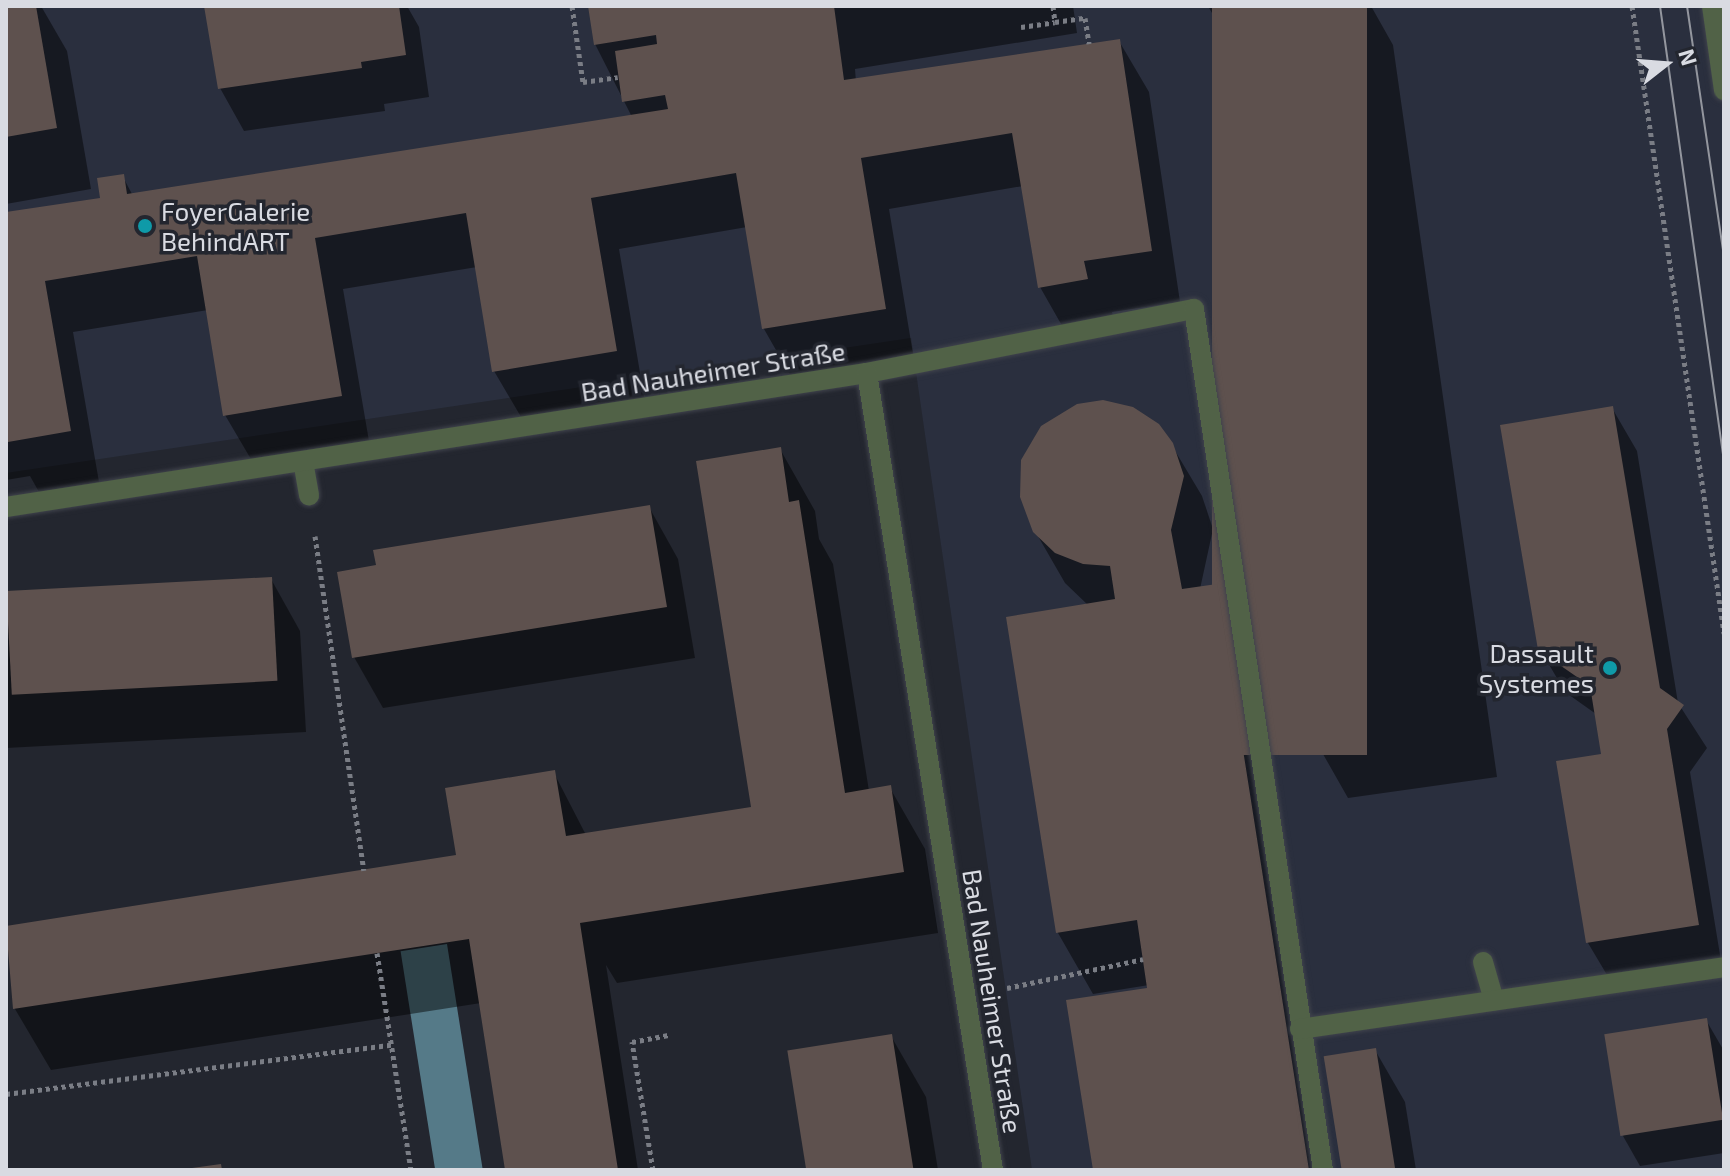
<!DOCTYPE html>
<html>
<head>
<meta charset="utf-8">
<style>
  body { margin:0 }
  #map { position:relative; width:1730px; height:1176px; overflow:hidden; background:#23262f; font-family:"Exo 2",sans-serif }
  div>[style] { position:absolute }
  .built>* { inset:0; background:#2a2f3e }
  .water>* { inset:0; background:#557a88; transform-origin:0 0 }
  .shadow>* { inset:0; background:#0007 }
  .building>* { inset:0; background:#5e514e; transform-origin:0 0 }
  .path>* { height:5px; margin-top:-2.5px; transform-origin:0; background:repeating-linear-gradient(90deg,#7a7d85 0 4px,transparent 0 8px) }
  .roads { filter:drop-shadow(0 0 2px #40434c) drop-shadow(0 0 2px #40434c) }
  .service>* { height:20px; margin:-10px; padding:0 10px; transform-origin:10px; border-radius:10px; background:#516247 }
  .minor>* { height:20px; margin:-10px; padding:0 10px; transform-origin:10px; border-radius:10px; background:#516247 }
  .tertiary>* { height:20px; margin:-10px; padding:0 10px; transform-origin:10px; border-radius:10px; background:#516247 }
  .tram>* { height:2px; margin:-1px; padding:0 1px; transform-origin:1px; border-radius:1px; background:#93969e }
  .dots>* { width:22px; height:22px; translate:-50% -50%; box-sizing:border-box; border:4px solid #23262f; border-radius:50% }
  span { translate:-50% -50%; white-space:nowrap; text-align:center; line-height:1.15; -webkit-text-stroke:7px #23262f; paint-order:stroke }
  .poi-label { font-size:26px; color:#d9dbe2 }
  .left { translate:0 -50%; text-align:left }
  .right { translate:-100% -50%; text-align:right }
  .street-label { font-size:26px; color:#d9dbe2 }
  .frame { position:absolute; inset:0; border:8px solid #d9dbe2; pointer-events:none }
  .north { position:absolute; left:1626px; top:24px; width:80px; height:80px; -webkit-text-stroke:6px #23262f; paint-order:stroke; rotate:73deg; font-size:22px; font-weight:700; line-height:32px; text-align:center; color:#d9dbe2 }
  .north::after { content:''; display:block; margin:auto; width:28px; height:36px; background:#d9dbe2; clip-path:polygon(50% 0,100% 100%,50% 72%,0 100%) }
</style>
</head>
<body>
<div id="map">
  <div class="built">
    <i style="clip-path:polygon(6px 6px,1724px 6px,1724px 1170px,1032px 1170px,911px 338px,6px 473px)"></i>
  </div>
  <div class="water">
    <i style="left:447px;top:944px;width:229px;height:47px;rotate:81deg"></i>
  </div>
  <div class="shadow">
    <i style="clip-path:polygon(6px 6px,41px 6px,67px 51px,91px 189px,6px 204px)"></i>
    <i style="clip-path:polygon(206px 6px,407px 6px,419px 27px,429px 97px,384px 104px,385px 111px,244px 131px,220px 88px)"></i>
    <i style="clip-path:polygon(590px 6px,1073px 6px,1077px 33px,855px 69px,856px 82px,1119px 41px,1149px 92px,1180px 302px,1112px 312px,1116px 330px,1069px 338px,1040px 287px,1023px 186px,889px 209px,914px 360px,793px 380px,764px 329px,747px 227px,619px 249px,645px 402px,524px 422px,494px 371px,477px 267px,343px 289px,370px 447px,255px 466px,225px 415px,208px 310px,73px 332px,99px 482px,39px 492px,30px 476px,6px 480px,6px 214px,102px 199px,123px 177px,132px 194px,632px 117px,595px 44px)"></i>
    <i style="clip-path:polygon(1208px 6px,1371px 6px,1393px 45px,1497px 777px,1348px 798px,1319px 747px,1216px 20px)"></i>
    <i style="clip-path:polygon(1612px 408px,1637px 451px,1678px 703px,1707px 748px,1690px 772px,1722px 967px,1613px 985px,1588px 943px,1603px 755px,1596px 714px,1565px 692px,1540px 649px)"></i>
    <i style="clip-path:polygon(1171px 444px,1202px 496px,1213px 529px,1200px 589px,1216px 586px,1246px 637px,1329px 1170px,1095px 1170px,1149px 985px,1093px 994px,1058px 933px,1089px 606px,1065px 583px,1035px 531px)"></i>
    <i style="clip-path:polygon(780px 449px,815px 511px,819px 539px,833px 564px,869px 791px,890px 788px,925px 849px,938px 933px,617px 983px,606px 965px,638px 1170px,507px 1170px,481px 1003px,51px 1070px,15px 1009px,6px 928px,458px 857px,554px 773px,586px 835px,753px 809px)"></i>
    <i style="clip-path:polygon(649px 507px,678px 559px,695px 658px,383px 708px,354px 657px)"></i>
    <i style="clip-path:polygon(271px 579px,300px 631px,306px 732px,6px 748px,6px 594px)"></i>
    <i style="clip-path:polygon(1706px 1020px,1724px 1051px,1724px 1153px,1640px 1166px,1623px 1136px)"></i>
    <i style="clip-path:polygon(891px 1036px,926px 1097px,938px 1170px,808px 1170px)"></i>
    <i style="clip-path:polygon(1375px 1050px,1405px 1102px,1416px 1170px,1344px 1170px)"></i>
  </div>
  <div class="building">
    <i style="clip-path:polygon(6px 6px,36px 6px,57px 128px,6px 137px)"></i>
    <i style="clip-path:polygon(204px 6px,399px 6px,406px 55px,361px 62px,362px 68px,218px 89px)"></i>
    <i style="clip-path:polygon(588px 6px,834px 6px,844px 80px,1120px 39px,1152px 251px,1084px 261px,1088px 279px,1038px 288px,1012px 133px,861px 158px,886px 309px,762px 329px,736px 173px,591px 198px,617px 351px,492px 372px,466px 213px,315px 238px,342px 396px,223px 416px,197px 256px,45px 281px,71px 431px,8px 442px,6px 212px,100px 198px,97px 178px,124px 174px,127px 194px,668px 109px,665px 95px,622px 102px,615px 51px,657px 44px,656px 35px,594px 45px)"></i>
    <i style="left:1212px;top:6px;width:155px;height:749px"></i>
    <i style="clip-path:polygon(1103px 400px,1133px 407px,1159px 424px,1173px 443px,1184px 476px,1171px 530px,1182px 589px,1217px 584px,1309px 1170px,1093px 1170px,1066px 1000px,1147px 988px,1137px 920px,1056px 933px,1006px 617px,1115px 599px,1110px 566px,1083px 564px,1055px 553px,1033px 532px,1020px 497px,1021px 460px,1041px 426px,1077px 404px)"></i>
    <i style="clip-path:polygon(1613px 406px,1660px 688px,1684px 705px,1667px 729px,1699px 925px,1586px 943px,1556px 761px,1601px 754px,1590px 686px,1538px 650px,1500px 425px)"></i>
    <i style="clip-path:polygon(781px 447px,789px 502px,799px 500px,845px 793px,891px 785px,904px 872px,580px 923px,618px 1170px,505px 1170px,469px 939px,13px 1009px,6px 926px,456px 855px,445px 788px,555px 770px,566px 836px,751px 807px,696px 461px)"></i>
    <i style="clip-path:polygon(650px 505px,667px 607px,352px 658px,337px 572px,376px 565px,373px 550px)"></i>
    <i style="left:272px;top:577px;width:104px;height:266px;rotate:87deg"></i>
    <i style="left:1707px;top:1018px;width:103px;height:104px;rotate:81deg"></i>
    <i style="left:892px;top:1034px;width:138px;height:106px;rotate:81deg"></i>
    <i style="left:1376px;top:1048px;width:123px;height:53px;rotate:81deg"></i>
    <i style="clip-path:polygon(221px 1164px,222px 1170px,192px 1170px,192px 1168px)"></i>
  </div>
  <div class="path">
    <i style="left:572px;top:6px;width:77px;rotate:81.8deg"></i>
    <i style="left:583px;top:82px;width:35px;rotate:-8deg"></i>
    <i style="left:1053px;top:6px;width:16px;rotate:83deg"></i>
    <i style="left:1055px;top:22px;width:30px;rotate:-8deg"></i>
    <i style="left:1085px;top:18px;width:26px;rotate:81deg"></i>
    <i style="left:1632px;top:6px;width:634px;rotate:81.65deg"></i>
    <i style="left:1021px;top:27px;width:34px;rotate:-8deg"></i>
    <i style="left:315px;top:536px;width:338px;rotate:81.7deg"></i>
    <i style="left:377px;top:953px;width:220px;rotate:81.1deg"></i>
    <i style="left:1007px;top:988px;width:139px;rotate:-12deg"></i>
    <i style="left:6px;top:1094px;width:388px;rotate:-7.3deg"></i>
    <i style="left:653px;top:1170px;width:130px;rotate:-99.3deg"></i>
    <i style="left:632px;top:1042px;width:37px;rotate:-11deg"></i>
  </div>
  <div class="roads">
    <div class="service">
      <i style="left:867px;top:373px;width:333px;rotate:-11.1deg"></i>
      <i style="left:1194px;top:309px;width:871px;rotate:81.48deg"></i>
      <i style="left:303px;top:461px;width:35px;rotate:80deg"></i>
      <i style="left:1483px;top:962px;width:40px;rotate:74deg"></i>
      <i style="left:1300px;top:1029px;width:429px;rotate:-8.3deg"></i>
    </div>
    <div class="minor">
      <i style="left:6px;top:507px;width:871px;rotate:-8.85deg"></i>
      <i style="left:867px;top:373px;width:807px;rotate:81.02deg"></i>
    </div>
    <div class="tertiary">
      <i style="left:1712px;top:6px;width:85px;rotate:81.9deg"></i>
    </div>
  </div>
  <div class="tram">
    <i style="left:1660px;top:6px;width:459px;rotate:82deg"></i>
    <i style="left:1687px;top:6px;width:254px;rotate:81.6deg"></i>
  </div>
  <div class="dots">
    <i style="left:145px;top:226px;background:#0f9aa8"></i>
    <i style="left:1610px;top:668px;background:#0f9aa8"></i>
  </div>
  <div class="poi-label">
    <span class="left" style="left:161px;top:226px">FoyerGalerie<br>BehindART</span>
    <span class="right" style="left:1594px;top:668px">Dassault<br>Systemes</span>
  </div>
  <div class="street-label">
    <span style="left:713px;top:371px;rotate:-9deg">Bad Nauheimer Straße</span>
    <span style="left:993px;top:1001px;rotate:81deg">Bad Nauheimer Straße</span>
  </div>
  <div class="frame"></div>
  <div class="north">N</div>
</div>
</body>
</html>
